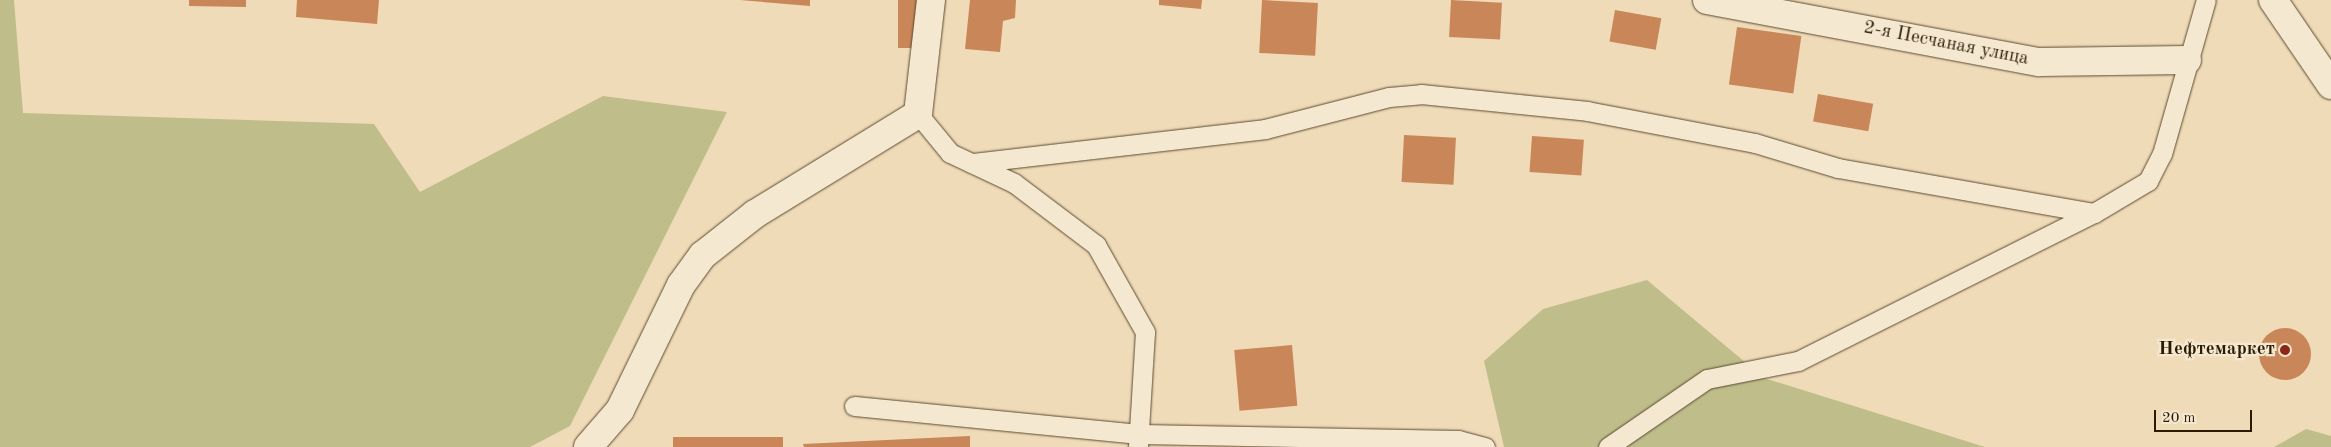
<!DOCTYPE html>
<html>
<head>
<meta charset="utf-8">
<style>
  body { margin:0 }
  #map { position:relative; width:2331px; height:447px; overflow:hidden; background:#efdbb7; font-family:"Old Standard TT",serif }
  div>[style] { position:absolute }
  .green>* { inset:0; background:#bfbe8a }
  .building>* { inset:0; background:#c98659; transform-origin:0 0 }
  .round { border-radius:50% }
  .roads { filter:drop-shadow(0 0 1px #5b4a30) drop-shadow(0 0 1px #5b4a30) }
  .service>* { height:19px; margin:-9.5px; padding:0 9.5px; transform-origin:9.5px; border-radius:9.5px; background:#f5e8d0 }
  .minor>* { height:28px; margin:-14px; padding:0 14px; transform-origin:14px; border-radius:14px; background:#f5e8d0 }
  .tertiary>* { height:28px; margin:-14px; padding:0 14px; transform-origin:14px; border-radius:14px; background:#f5e8d0 }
  .dots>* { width:14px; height:14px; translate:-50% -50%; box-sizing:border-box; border:2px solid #f5e8d0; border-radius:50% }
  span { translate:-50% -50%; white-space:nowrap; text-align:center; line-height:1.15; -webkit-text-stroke:4.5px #f5e8d0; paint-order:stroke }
  .street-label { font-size:19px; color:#2a1a03 }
  .poi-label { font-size:19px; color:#2a1a03; font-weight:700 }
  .right { translate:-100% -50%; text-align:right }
  .scale { position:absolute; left:2154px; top:410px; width:98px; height:22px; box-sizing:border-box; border:2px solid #2a1a03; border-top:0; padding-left:6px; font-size:15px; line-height:18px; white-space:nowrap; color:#2a1a03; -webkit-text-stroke:4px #f5e8d0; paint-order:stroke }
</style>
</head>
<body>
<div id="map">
  <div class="green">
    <i style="clip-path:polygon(0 0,14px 0,23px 113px,374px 124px,420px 192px,603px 96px,727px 112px,570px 426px,530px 447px,0 447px)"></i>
    <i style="clip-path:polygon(1647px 280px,1764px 378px,1985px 447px,1504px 447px,1484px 361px,1543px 309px)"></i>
    <i style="clip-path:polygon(2306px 429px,2331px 436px,2331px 447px,2274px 447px)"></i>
  </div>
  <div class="building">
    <i style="clip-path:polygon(189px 0,246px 0,246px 7px,189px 6px)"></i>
    <i style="clip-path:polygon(297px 0,379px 0,377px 24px,296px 17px)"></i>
    <i style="clip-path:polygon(740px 0,810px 0,810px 6px)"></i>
    <i style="left:898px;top:0;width:26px;height:48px"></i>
    <i style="clip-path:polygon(970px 0,1016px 0,1015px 18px,1003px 21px,1000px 52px,965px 49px)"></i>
    <i style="clip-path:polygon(1159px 0,1202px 0,1201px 9px,1159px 5px)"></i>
    <i style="left:1262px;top:0;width:56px;height:53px;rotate:3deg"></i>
    <i style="left:1451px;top:0;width:51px;height:37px;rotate:3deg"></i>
    <i style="left:1615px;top:10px;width:47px;height:32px;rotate:10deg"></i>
    <i style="left:1737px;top:27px;width:65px;height:58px;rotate:8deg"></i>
    <i style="left:1818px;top:94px;width:56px;height:28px;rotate:10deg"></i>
    <i style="left:1404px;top:135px;width:52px;height:47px;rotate:3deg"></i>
    <i style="left:1532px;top:136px;width:52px;height:36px;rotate:4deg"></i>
    <i class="round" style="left:2259px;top:328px;width:52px;height:52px"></i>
    <i style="left:1292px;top:345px;width:61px;height:58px;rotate:85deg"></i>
    <i style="clip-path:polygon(970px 436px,970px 447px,804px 447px,803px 444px)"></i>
    <i style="left:783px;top:437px;width:10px;height:110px;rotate:90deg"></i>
  </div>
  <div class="roads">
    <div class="service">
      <i style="left:918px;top:114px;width:50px;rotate:50.6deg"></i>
      <i style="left:950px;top:153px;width:71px;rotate:25.1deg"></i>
      <i style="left:1014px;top:183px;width:103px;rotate:37.1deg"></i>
      <i style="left:1096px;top:245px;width:100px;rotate:60.6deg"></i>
      <i style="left:1145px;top:332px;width:115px;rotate:93.5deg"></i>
      <i style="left:972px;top:163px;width:295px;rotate:-6.6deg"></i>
      <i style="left:1265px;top:129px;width:128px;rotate:-14.5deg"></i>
      <i style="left:1389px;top:97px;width:32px;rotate:-5deg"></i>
      <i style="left:1421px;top:94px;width:167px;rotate:5.8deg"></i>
      <i style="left:1587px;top:111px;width:171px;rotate:10.8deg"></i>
      <i style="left:1755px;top:143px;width:87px;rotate:16.8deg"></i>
      <i style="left:1838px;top:168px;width:260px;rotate:10deg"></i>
      <i style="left:854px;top:406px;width:287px;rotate:5.6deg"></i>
      <i style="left:1140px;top:434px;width:318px;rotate:1.1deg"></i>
      <i style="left:1458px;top:440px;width:28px;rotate:15deg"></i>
      <i style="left:1608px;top:447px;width:120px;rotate:-34.5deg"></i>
      <i style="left:1707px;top:379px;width:93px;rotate:-11.2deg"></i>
      <i style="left:1798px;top:361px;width:331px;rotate:-26.6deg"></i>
      <i style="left:2094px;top:213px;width:63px;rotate:-30.7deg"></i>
      <i style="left:2148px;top:181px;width:30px;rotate:-63deg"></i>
      <i style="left:2162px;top:154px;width:160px;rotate:-74.1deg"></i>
    </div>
    <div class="minor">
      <i style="left:1707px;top:0;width:338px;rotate:10.6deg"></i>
      <i style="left:2039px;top:62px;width:148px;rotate:-0.8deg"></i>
      <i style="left:588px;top:447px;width:49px;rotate:-49.1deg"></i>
      <i style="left:620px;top:410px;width:139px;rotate:-64deg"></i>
      <i style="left:681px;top:285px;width:37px;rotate:-54deg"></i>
      <i style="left:703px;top:255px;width:66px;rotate:-38.3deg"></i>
      <i style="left:755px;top:214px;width:191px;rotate:-31.5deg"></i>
      <i style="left:918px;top:114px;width:115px;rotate:-83.5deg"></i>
    </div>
    <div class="tertiary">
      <i style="left:2273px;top:0;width:103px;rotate:55.7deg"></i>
    </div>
  </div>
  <div class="dots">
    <i style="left:2285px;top:350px;background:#8f2418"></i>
  </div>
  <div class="street-label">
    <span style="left:1946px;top:44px;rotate:11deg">2-я Песчаная улица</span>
  </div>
  <div class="poi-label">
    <span class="right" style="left:2275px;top:350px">Нефтемаркет</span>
  </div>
  <div class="scale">20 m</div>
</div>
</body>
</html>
